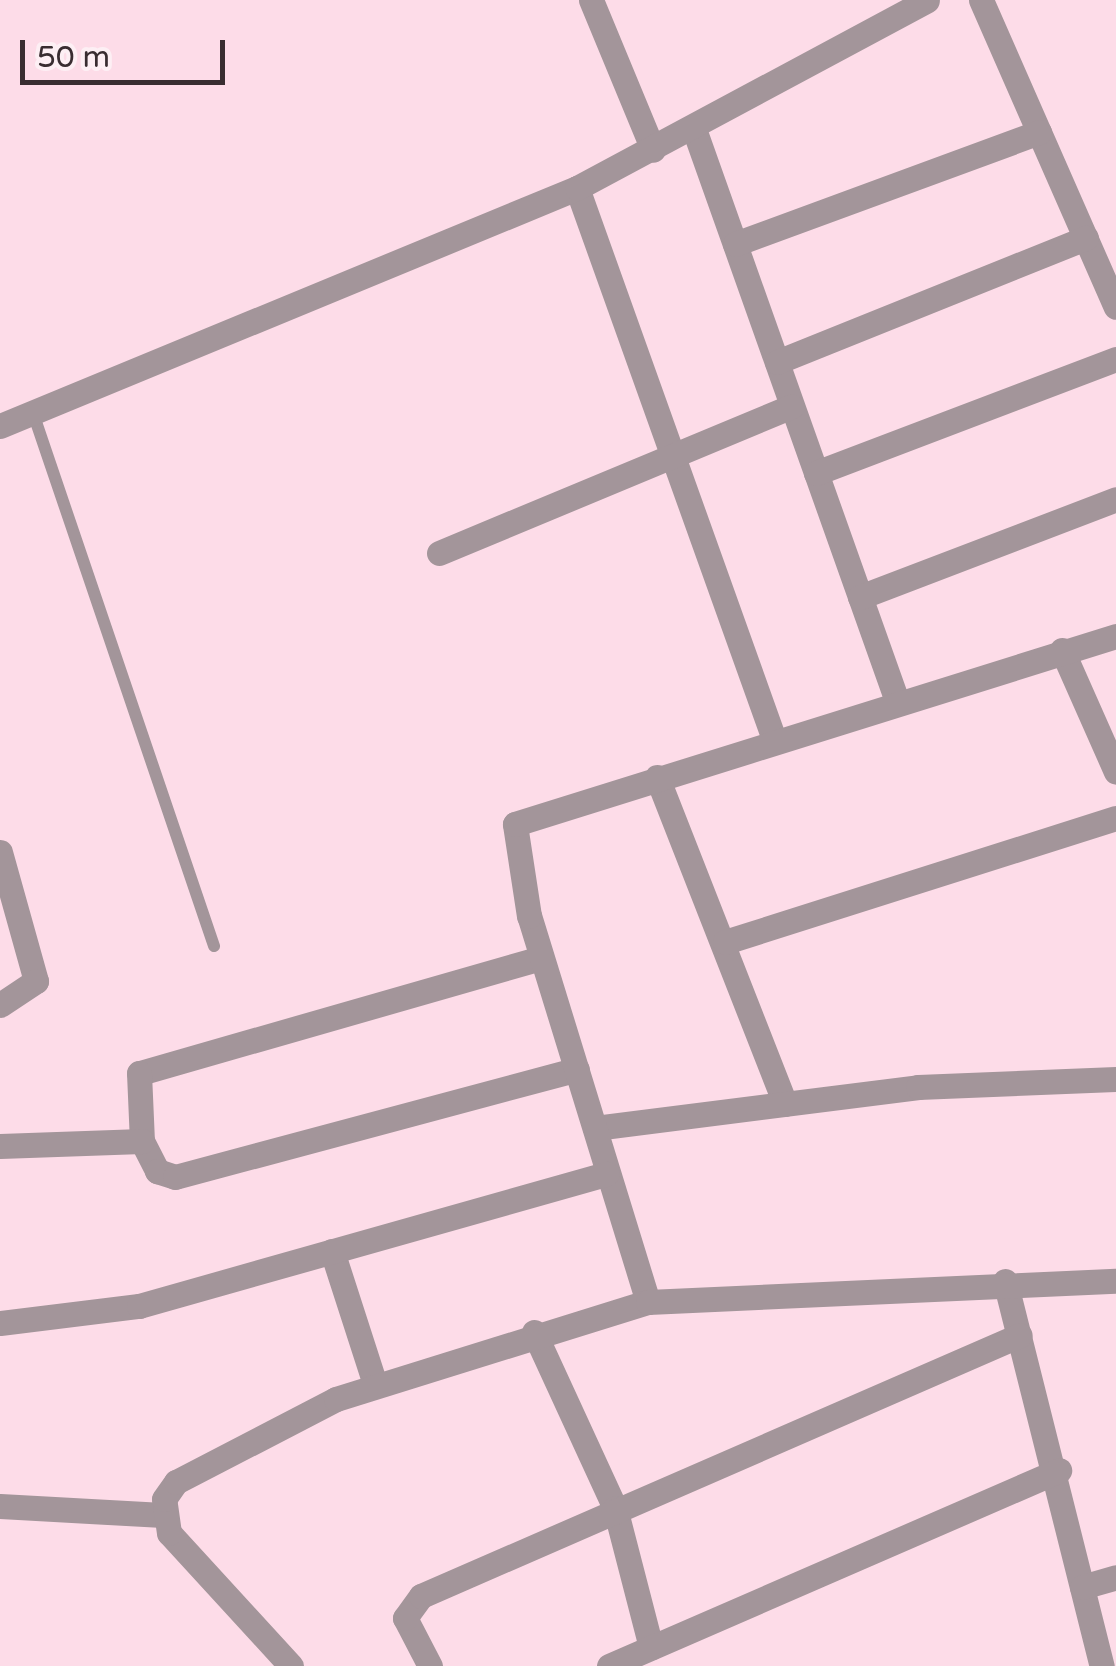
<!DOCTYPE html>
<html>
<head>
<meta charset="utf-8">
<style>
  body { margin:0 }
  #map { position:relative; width:1116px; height:1666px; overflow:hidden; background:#fddce8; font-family:"Varela Round",sans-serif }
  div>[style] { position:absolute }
  .lane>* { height:12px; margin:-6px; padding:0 6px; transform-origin:6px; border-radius:6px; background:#a3959a }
  .street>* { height:25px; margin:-12.5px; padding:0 12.5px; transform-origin:12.5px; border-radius:12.5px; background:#a3959a }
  span { translate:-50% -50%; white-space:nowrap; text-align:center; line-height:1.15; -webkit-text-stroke:9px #fdeff4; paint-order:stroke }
  .scale { position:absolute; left:20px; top:40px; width:205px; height:45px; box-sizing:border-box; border:5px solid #392d31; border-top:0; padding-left:12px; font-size:30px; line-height:35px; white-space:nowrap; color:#392d31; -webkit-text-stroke:8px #fdeff4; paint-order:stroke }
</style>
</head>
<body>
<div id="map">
  <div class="lane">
    <i style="left:33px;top:413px;width:563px;rotate:71.24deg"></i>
  </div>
  <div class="street">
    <i style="left:591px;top:0;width:162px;rotate:67.5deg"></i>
    <i style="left:981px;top:0;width:335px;rotate:66.3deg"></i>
    <i style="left:694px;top:129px;width:607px;rotate:70.46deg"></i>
    <i style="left:577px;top:188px;width:585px;rotate:70.33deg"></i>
    <i style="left:735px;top:244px;width:324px;rotate:-20.2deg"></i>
    <i style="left:777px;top:362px;width:333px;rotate:-21.9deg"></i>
    <i style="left:0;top:426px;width:624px;rotate:-22.42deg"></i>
    <i style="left:577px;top:188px;width:397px;rotate:-28.2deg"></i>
    <i style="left:816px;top:473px;width:321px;rotate:-20.8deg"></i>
    <i style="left:439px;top:553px;width:382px;rotate:-22.6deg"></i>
    <i style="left:860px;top:597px;width:274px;rotate:-20.9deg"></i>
    <i style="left:1062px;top:650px;width:133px;rotate:66.1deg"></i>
    <i style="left:657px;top:777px;width:351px;rotate:68.6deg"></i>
    <i style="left:0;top:852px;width:134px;rotate:74.4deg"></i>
    <i style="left:36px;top:981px;width:43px;rotate:146.3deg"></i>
    <i style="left:725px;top:942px;width:410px;rotate:-17.6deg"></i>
    <i style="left:541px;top:958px;width:418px;rotate:164deg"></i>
    <i style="left:139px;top:1073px;width:68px;rotate:87.5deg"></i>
    <i style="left:142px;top:1141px;width:34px;rotate:63deg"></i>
    <i style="left:157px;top:1171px;width:19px;rotate:18deg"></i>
    <i style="left:175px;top:1177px;width:416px;rotate:-15deg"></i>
    <i style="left:595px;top:1128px;width:326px;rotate:-7.2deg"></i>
    <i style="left:918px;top:1087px;width:198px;rotate:-2.3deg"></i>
    <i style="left:0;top:1146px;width:142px;rotate:-2deg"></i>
    <i style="left:332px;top:1251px;width:140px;rotate:72.1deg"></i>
    <i style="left:1005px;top:1281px;width:397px;rotate:75.9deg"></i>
    <i style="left:648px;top:1302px;width:404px;rotate:-107.1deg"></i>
    <i style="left:529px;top:916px;width:93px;rotate:-98.7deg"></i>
    <i style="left:515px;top:824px;width:630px;rotate:-17.37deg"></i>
    <i style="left:0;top:1323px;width:140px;rotate:-7deg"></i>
    <i style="left:139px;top:1306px;width:486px;rotate:-15.8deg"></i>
    <i style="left:534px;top:1332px;width:194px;rotate:65.3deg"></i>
    <i style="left:615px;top:1508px;width:144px;rotate:75.5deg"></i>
    <i style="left:0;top:1506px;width:163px;rotate:3.2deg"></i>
    <i style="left:1082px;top:1587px;width:35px;rotate:-16deg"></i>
    <i style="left:291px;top:1666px;width:180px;rotate:-132.5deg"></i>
    <i style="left:169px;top:1533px;width:34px;rotate:-98deg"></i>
    <i style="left:164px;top:1499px;width:21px;rotate:-55deg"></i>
    <i style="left:176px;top:1482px;width:180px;rotate:-27.4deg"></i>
    <i style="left:336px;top:1399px;width:327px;rotate:-17.3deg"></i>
    <i style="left:648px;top:1302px;width:468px;rotate:-2.6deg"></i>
    <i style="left:430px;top:1666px;width:54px;rotate:-117.5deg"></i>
    <i style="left:405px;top:1618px;width:27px;rotate:-54deg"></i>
    <i style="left:421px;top:1596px;width:653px;rotate:-23.54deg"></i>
    <i style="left:609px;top:1666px;width:491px;rotate:-23.5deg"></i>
  </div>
  <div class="scale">50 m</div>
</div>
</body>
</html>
